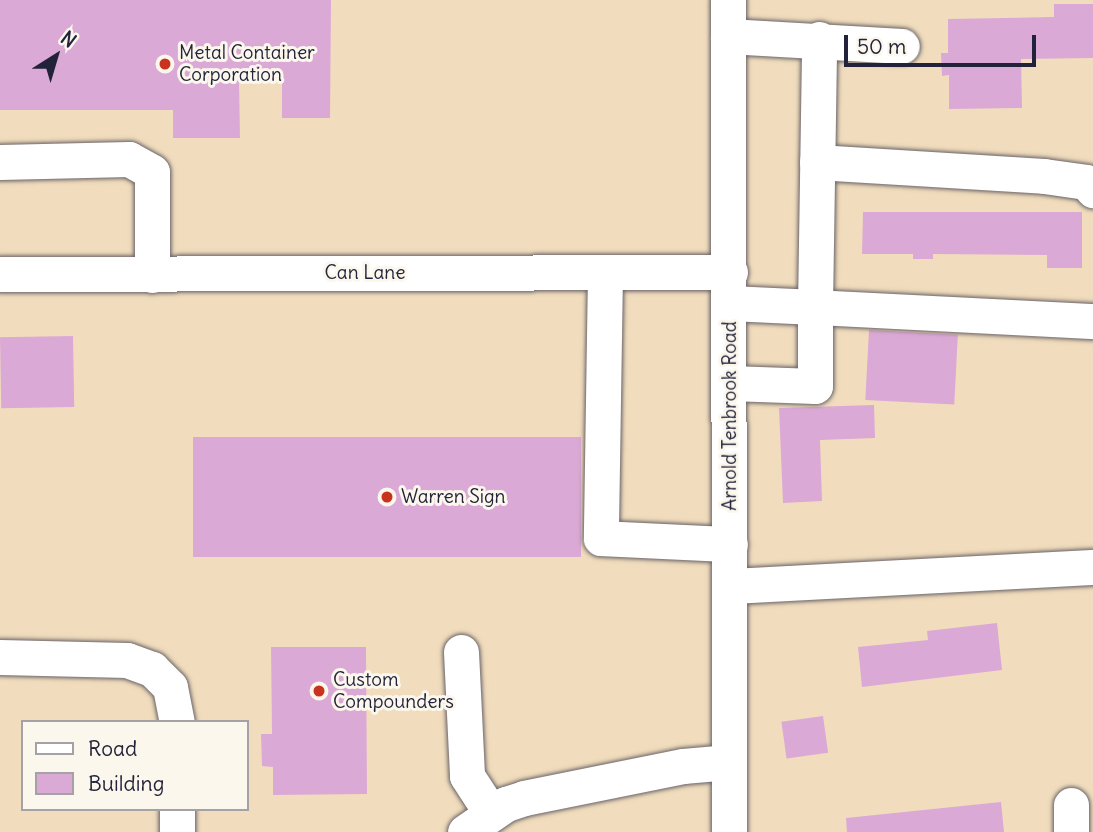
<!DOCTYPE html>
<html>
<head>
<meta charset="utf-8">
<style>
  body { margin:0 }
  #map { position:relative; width:1093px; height:832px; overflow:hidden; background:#f1ddbd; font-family:Delius,sans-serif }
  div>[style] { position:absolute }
  .building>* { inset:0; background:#dba9d5; transform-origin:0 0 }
  .roads { filter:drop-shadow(0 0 2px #6a6368) drop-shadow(0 0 2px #6a6368) }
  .minor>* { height:35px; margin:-17.5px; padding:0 17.5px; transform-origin:17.5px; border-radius:17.5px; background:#fff }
  .dots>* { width:19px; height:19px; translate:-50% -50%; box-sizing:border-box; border:4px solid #fbf7ec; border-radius:50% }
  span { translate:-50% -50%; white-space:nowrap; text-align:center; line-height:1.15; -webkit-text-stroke:6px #fbf7ec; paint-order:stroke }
  .poi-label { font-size:19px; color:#22223b }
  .left { translate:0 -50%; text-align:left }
  .street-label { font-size:19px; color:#22223b }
  .legend { position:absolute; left:21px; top:720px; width:228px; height:91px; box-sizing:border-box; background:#fbf7ec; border:2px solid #a4a2a5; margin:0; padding:9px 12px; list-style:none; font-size:21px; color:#22223b }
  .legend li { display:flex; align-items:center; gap:14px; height:35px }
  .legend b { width:35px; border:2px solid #a4a2a5 }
  .north { position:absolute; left:21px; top:21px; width:70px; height:70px; -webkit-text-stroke:5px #fbf7ec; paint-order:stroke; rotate:37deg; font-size:19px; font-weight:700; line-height:28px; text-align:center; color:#22223b }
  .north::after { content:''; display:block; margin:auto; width:24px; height:32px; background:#22223b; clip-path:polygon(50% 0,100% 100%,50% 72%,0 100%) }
  .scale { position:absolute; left:844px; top:35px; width:192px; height:32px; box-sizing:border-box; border:4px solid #22223b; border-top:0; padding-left:9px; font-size:21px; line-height:24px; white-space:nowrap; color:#22223b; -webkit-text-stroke:5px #fbf7ec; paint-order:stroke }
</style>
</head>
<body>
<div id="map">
  <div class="building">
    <i style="clip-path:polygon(0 0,331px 0,330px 118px,282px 118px,282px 81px,239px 81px,240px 138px,173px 138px,173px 110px,0 110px)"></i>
    <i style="clip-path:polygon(1054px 4px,1093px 4px,1093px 58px,1021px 59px,1022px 108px,949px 109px,949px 75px,942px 76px,941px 53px,948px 53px,948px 19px,1054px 17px)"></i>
    <i style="clip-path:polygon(863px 212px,1082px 212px,1082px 268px,1047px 268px,1047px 255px,933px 254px,933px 259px,913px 259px,913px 254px,862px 254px)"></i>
    <i style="left:869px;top:330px;width:89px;height:70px;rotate:3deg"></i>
    <i style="left:73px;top:336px;width:71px;height:73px;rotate:89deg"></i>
    <i style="clip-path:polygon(874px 405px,875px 438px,820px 440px,822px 501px,783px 503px,779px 408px)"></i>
    <i style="left:581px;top:437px;width:120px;height:388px;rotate:90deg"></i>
    <i style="clip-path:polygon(997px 623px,1002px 670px,862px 687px,858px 647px,928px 640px,927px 631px)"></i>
    <i style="clip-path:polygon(271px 647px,366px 647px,367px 794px,273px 795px,273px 767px,262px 766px,261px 734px,272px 734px)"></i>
    <i style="left:823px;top:716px;width:37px;height:42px;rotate:82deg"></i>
    <i style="clip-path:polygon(1001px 802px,1004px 832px,847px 832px,846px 818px)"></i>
  </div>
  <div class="roads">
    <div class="minor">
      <i style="left:728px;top:0;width:832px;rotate:89.93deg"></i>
      <i style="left:728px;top:36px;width:174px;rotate:3.3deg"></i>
      <i style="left:0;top:162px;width:129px;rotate:-1.3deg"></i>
      <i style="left:129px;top:159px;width:26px;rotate:29deg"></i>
      <i style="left:152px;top:172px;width:103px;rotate:90deg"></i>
      <i style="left:817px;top:162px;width:227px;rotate:3.5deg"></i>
      <i style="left:1044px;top:176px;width:42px;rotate:8.1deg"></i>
      <i style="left:1086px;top:182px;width:11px;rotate:49deg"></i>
      <i style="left:605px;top:273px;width:265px;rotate:90.9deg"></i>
      <i style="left:601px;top:538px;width:129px;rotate:2.7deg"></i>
      <i style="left:0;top:274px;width:730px;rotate:-0.16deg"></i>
      <i style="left:730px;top:303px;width:85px;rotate:2.7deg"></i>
      <i style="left:815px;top:307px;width:268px;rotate:-89.1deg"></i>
      <i style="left:730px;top:383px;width:85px;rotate:2deg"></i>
      <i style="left:815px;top:386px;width:79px;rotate:-90deg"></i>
      <i style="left:815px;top:307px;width:278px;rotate:2.9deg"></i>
      <i style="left:730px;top:586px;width:363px;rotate:-3deg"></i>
      <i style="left:461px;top:652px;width:124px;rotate:87.2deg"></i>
      <i style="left:467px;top:776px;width:44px;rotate:57deg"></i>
      <i style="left:0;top:657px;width:127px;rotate:1.4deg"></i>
      <i style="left:127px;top:660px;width:27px;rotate:20deg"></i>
      <i style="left:152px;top:669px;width:25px;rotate:45deg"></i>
      <i style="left:170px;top:687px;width:36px;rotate:79deg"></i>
      <i style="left:1071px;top:805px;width:27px;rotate:90deg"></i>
      <i style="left:177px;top:809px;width:23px;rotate:90deg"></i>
      <i style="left:465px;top:832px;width:50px;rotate:-34.3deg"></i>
      <i style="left:506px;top:804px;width:19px;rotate:-18deg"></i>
      <i style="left:524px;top:798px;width:162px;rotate:-11.4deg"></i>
      <i style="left:683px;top:766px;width:46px;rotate:-5deg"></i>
    </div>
  </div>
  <div class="dots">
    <i style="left:165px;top:64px;background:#c8321e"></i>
    <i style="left:387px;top:497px;background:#c8321e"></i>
    <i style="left:319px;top:691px;background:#c8321e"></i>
  </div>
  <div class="poi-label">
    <span class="left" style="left:179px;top:64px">Metal Container<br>Corporation</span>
    <span class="left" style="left:401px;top:497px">Warren Sign</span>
    <span class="left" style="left:333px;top:691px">Custom<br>Compounders</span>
  </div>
  <div class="street-label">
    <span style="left:365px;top:273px">Can Lane</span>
    <span style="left:730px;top:416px;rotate:-90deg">Arnold Tenbrook Road</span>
  </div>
  <ul class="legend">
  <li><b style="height:9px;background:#fff"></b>Road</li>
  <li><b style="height:19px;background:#dba9d5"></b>Building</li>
  </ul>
  <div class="north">N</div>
  <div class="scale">50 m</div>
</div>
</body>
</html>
